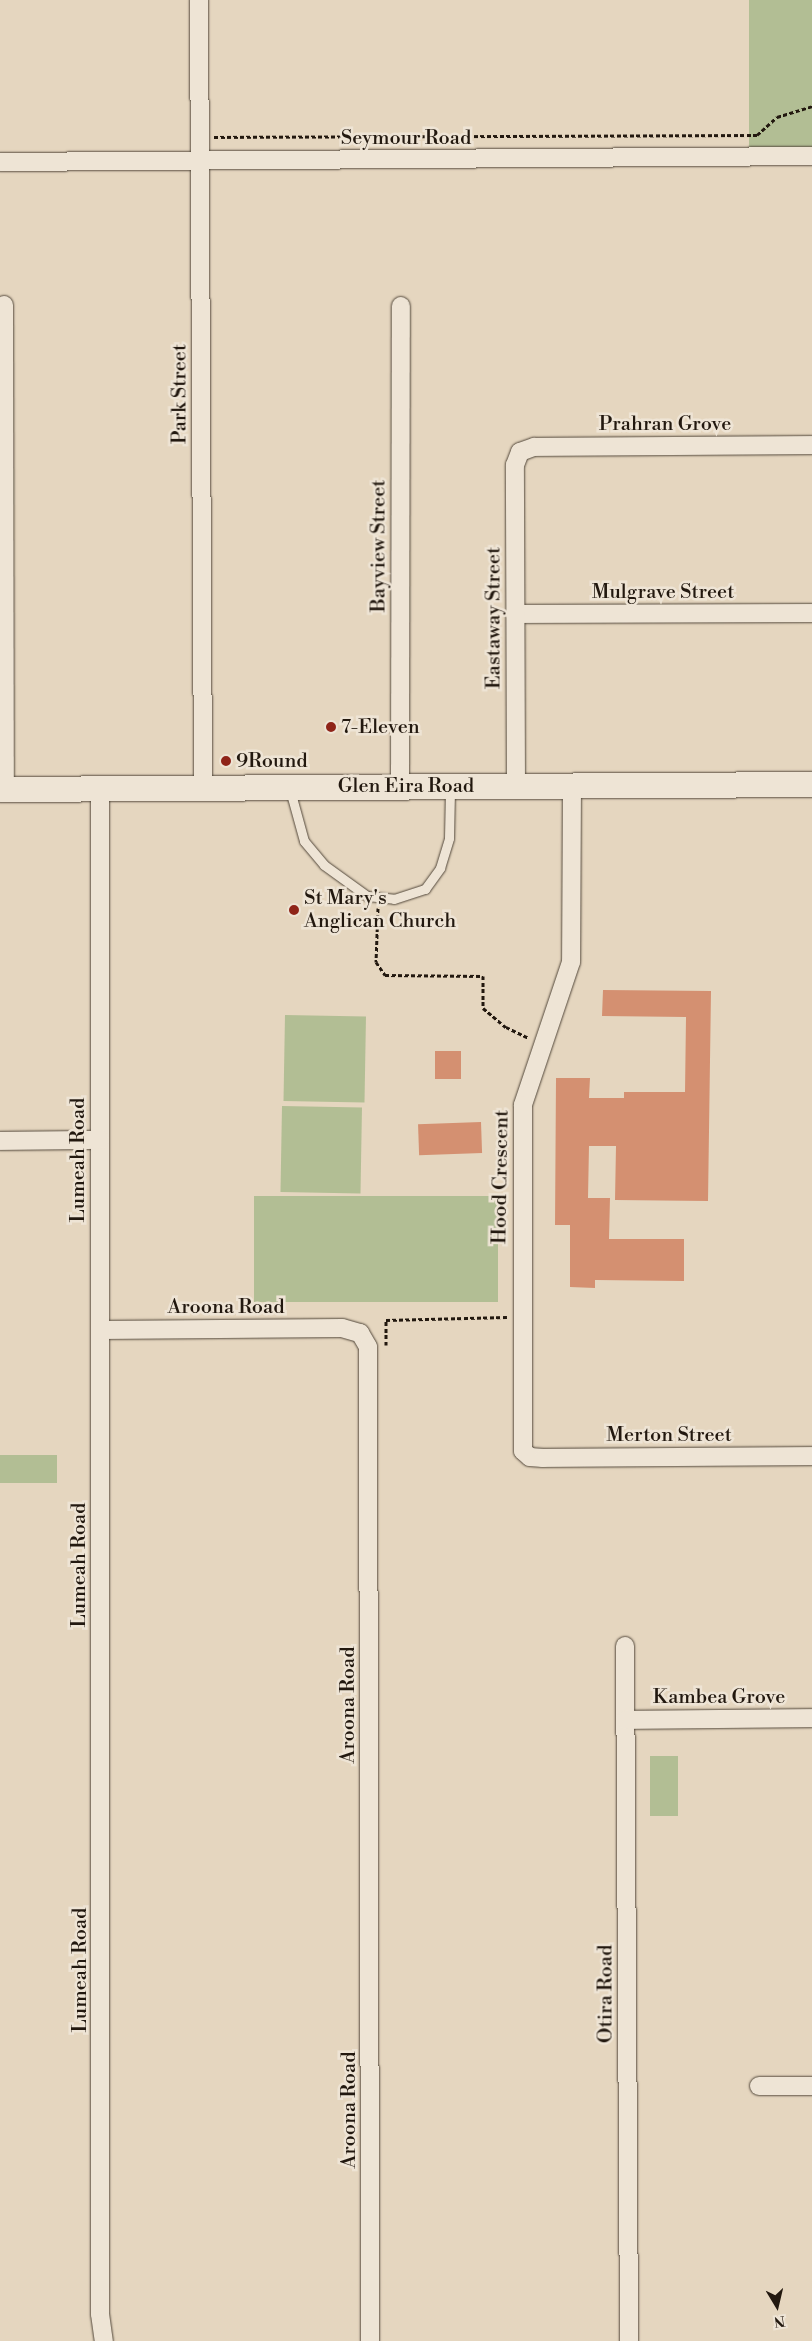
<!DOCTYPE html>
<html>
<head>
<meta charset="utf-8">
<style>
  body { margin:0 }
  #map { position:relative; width:812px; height:2341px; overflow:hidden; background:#e5d6bf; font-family:"Libre Bodoni",serif }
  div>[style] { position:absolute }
  .green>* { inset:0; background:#b2be94; transform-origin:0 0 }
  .building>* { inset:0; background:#d49071; transform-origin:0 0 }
  .path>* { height:3px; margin-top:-1.5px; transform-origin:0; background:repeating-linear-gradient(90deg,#22180f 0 4px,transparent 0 6.5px) }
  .roads { filter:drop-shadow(0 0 1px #53483b) drop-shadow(0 0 1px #53483b) }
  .service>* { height:9px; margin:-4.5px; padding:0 4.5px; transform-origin:4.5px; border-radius:4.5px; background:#eee4d5 }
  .minor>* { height:18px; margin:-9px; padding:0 9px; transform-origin:9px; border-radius:9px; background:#eee4d5 }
  .secondary>* { height:25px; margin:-12.5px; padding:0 12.5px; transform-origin:12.5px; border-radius:12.5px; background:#eee4d5 }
  .dots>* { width:14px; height:14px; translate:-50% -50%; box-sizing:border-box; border:2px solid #eee4d5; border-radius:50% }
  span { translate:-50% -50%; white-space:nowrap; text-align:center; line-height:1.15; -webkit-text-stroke:5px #eee4d5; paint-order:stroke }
  .street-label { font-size:20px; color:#22180f }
  .poi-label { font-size:20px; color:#22180f }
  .left { translate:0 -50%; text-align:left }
  .north { position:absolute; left:752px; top:2281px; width:50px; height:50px; -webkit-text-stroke:4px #eee4d5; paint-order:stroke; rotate:171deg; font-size:14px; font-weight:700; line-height:20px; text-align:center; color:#22180f }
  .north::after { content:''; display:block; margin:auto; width:18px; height:22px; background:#22180f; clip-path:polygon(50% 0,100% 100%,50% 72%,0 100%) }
</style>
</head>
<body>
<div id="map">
  <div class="green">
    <i style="left:749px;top:0;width:63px;height:147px"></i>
    <i style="left:285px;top:1015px;width:81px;height:86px;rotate:1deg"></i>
    <i style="left:282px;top:1106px;width:80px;height:86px;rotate:1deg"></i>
    <i style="left:498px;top:1196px;width:106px;height:244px;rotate:90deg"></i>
    <i style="left:0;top:1455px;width:57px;height:28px"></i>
    <i style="left:650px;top:1756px;width:28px;height:60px"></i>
  </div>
  <div class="building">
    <i style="clip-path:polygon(603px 990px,711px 991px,708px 1201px,615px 1200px,616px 1146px,589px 1146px,588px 1198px,610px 1198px,609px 1239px,684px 1239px,684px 1281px,595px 1280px,595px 1288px,570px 1287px,570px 1225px,555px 1225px,556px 1078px,590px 1078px,589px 1098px,624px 1098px,624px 1092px,685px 1092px,686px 1017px,602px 1016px)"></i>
    <i style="left:435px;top:1051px;width:26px;height:28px"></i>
    <i style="left:481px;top:1122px;width:31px;height:63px;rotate:88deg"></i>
  </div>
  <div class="path">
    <i style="left:214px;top:137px;width:543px;rotate:-0.21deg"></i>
    <i style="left:757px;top:135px;width:27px;rotate:-42deg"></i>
    <i style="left:777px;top:117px;width:37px;rotate:-17deg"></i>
    <i style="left:378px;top:908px;width:54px;rotate:92.1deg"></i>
    <i style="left:376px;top:962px;width:16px;rotate:55deg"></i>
    <i style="left:385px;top:975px;width:98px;rotate:0.6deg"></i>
    <i style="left:483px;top:976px;width:32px;rotate:90deg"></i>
    <i style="left:483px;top:1008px;width:30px;rotate:40deg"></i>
    <i style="left:506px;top:1027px;width:25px;rotate:26deg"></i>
    <i style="left:386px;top:1345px;width:25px;rotate:-90deg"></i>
    <i style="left:386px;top:1320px;width:121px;rotate:-1.4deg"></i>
  </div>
  <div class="roads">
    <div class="service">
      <i style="left:290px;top:790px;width:53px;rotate:74.6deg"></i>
      <i style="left:304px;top:841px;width:31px;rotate:50deg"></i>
      <i style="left:324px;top:865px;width:53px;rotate:35.8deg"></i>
      <i style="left:367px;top:896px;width:27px;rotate:6deg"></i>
      <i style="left:394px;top:899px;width:33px;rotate:-18deg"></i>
      <i style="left:425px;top:889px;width:26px;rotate:-54deg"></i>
      <i style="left:440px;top:868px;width:31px;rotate:-73deg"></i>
      <i style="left:449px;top:838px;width:49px;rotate:-88.8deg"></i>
    </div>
    <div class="minor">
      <i style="left:199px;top:0;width:787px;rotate:89.71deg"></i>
      <i style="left:0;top:162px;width:812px;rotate:-0.42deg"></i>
      <i style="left:4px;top:305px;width:484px;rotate:89.9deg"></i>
      <i style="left:515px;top:614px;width:297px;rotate:-0.2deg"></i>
      <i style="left:572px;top:785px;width:177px;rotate:90.3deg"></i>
      <i style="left:571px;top:962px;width:151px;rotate:108.6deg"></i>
      <i style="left:523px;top:1105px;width:346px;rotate:90deg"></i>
      <i style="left:523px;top:1451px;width:9px;rotate:41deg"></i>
      <i style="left:530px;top:1457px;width:13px;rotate:4deg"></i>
      <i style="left:543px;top:1458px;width:269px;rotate:-0.4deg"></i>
      <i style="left:400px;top:786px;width:480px;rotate:-89.9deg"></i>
      <i style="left:516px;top:786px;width:321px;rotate:-90.2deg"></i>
      <i style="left:515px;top:465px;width:14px;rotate:-69deg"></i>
      <i style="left:520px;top:452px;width:15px;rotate:-20deg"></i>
      <i style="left:534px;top:447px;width:278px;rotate:-0.4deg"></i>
      <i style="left:100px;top:788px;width:1526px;rotate:90deg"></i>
      <i style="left:100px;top:2314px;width:27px;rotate:82deg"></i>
      <i style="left:0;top:1141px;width:100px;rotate:-0.6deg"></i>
      <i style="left:100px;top:1330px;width:242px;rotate:-0.5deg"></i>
      <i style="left:342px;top:1328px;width:19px;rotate:16deg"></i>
      <i style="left:360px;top:1333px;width:16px;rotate:60deg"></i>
      <i style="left:368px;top:1347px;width:994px;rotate:89.88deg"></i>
      <i style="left:625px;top:1646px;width:695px;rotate:89.67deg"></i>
      <i style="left:626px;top:1720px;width:186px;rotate:-0.6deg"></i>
      <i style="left:759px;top:2086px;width:53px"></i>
    </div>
    <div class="secondary">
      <i style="left:0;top:789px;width:812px;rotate:-0.35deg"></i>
    </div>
  </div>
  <div class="dots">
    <i style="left:331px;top:727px;background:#8f2418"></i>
    <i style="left:226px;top:761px;background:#8f2418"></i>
    <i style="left:294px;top:910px;background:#8f2418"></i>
  </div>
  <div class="street-label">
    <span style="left:406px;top:138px">Seymour Road</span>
    <span style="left:180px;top:394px;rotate:-90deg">Park Street</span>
    <span style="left:665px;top:424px">Prahran Grove</span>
    <span style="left:379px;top:546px;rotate:-90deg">Bayview Street</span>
    <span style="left:663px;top:592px">Mulgrave Street</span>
    <span style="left:494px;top:618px;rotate:-90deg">Eastaway Street</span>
    <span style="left:406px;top:786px">Glen Eira Road</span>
    <span style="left:78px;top:1160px;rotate:-90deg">Lumeah Road</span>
    <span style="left:501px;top:1177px;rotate:-89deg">Hood Crescent</span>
    <span style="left:226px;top:1307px">Aroona Road</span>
    <span style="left:669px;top:1435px">Merton Street</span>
    <span style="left:79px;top:1565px;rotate:-90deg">Lumeah Road</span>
    <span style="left:719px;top:1697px">Kambea Grove</span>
    <span style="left:348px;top:1705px;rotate:-90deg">Aroona Road</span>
    <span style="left:80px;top:1970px;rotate:-90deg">Lumeah Road</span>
    <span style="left:606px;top:1994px;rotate:-90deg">Otira Road</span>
    <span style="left:349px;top:2110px;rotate:-90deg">Aroona Road</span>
  </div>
  <div class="poi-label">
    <span class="left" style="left:341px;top:727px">7-Eleven</span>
    <span class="left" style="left:236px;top:761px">9Round</span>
    <span class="left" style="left:304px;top:910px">St Mary's<br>Anglican Church</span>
  </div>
  <div class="north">N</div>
</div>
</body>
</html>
